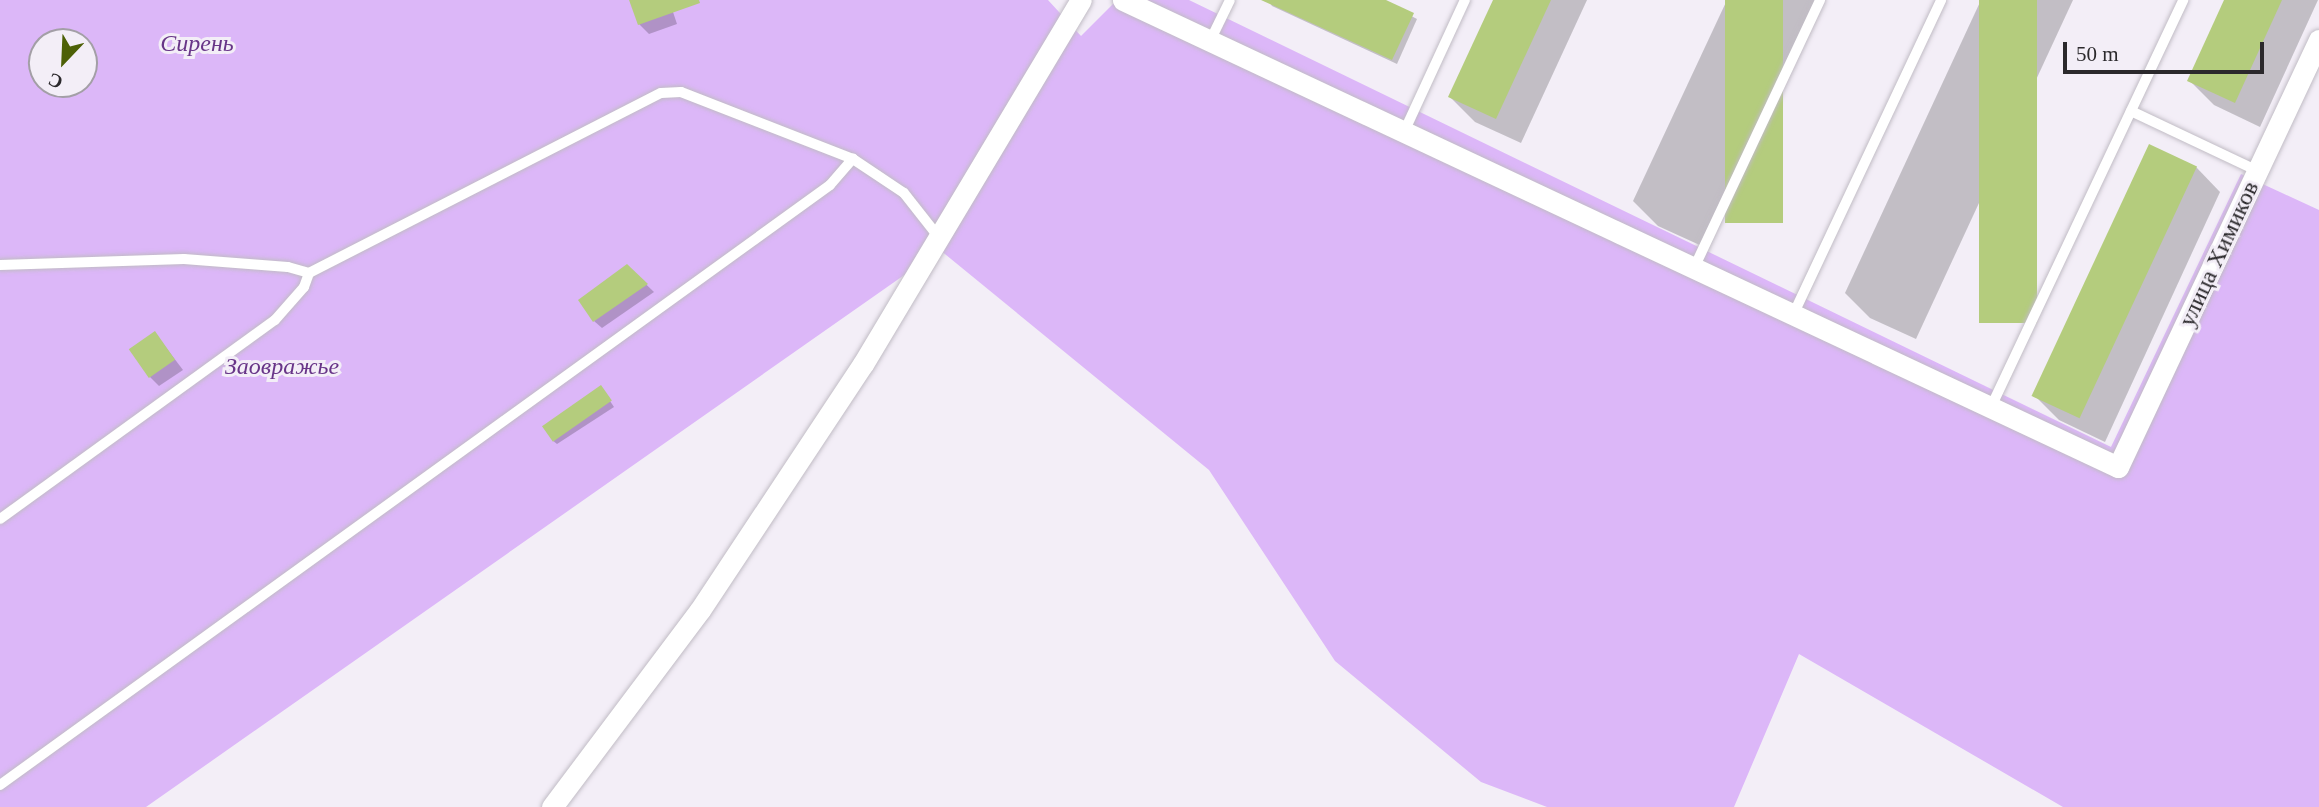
<!DOCTYPE html>
<html>
<head>
<meta charset="utf-8">
<style>
  body { margin:0 }
  #map { position:relative; width:2319px; height:807px; overflow:hidden; background:#f3eef7; font-family:Georgia,serif }
  div>[style] { position:absolute }
  .green>* { inset:0; background:#dcb7f8 }
  .shadow>* { inset:0; background:#0003 }
  .building>* { inset:0; background:#b4cc7d; transform-origin:0 0 }
  .roads { filter:drop-shadow(0 0 2px #c1bcc5) drop-shadow(0 0 2px #c1bcc5) }
  .lane>* { height:10px; margin:-5px; padding:0 5px; transform-origin:5px; border-radius:5px; background:#fff }
  .street>* { height:21px; margin:-10.5px; padding:0 10.5px; transform-origin:10.5px; border-radius:10.5px; background:#fff }
  span { translate:-50% -50%; white-space:nowrap; text-align:center; line-height:1.15; -webkit-text-stroke:6px #f3eef7; paint-order:stroke }
  .park-label { font-size:24px; color:#683588; font-style:italic }
  .street-label { font-size:24px; color:#2b292c }
  .north { position:absolute; left:28px; top:28px; width:70px; height:70px; box-sizing:border-box; background:#f3eef7; border:2px solid #a39fa6; border-radius:50%; rotate:203deg; font-size:19px; font-weight:700; line-height:28px; text-align:center; color:#2b292c }
  .north::after { content:''; display:block; margin:auto; width:24px; height:32px; background:#4d6007; clip-path:polygon(50% 0,100% 100%,50% 72%,0 100%) }
  .scale { position:absolute; left:2063px; top:42px; width:201px; height:32px; box-sizing:border-box; border:4px solid #2b292c; border-top:0; padding-left:9px; font-size:21px; line-height:24px; white-space:nowrap; color:#2b292c; -webkit-text-stroke:5px #f3eef7; paint-order:stroke }
</style>
</head>
<body>
<div id="map">
  <div class="green">
    <i style="clip-path:polygon(evenodd,0 0,1048px 0,1081px 36px,1117px 0,1189px 0,2111px 447px,2241px 174px,2319px 210px,2319px 807px,2063px 807px,1799px 654px,1734px 807px,1547px 807px,1481px 782px,1335px 661px,1209px 470px,940px 250px,146px 807px,0 807px,0 0,42px 42px,84px 42px,84px 84px,42px 84px,42px 42px)"></i>
  </div>
  <div class="shadow">
    <i style="clip-path:polygon(631px 0,669px 0,677px 24px,649px 34px,639px 24px)"></i>
    <i style="clip-path:polygon(1268px 0,1381px 0,1417px 19px,1397px 64px,1272px 6px)"></i>
    <i style="clip-path:polygon(1495px 0,1587px 0,1521px 143px,1475px 122px,1450px 97px)"></i>
    <i style="clip-path:polygon(1727px 0,1819px 0,1704px 247px,1658px 226px,1633px 201px)"></i>
    <i style="clip-path:polygon(1981px 0,2073px 0,1916px 339px,1870px 318px,1845px 293px)"></i>
    <i style="clip-path:polygon(2226px 0,2318px 0,2260px 127px,2214px 105px,2189px 80px)"></i>
    <i style="clip-path:polygon(2196px 167px,2220px 192px,2105px 442px,2059px 420px,2034px 395px)"></i>
    <i style="clip-path:polygon(627px 266px,654px 292px,602px 328px,594px 321px)"></i>
    <i style="clip-path:polygon(155px 333px,183px 370px,159px 386px,150px 377px)"></i>
    <i style="clip-path:polygon(602px 389px,614px 407px,557px 444px,552px 440px)"></i>
  </div>
  <div class="building">
    <i style="clip-path:polygon(629px 0,699px 0,700px 3px,638px 25px)"></i>
    <i style="clip-path:polygon(1261px 0,1386px 0,1414px 13px,1392px 60px)"></i>
    <i style="clip-path:polygon(1493px 0,1551px 0,1496px 119px,1448px 97px)"></i>
    <i style="left:1725px;top:0;width:58px;height:223px"></i>
    <i style="left:1979px;top:0;width:58px;height:323px"></i>
    <i style="clip-path:polygon(2224px 0,2282px 0,2235px 103px,2187px 81px)"></i>
    <i style="left:2149px;top:144px;width:53px;height:278px;rotate:25deg"></i>
    <i style="clip-path:polygon(627px 264px,648px 284px,593px 322px,578px 300px)"></i>
    <i style="left:155px;top:331px;width:35px;height:32px;rotate:55deg"></i>
    <i style="left:601px;top:385px;width:19px;height:72px;rotate:55deg"></i>
  </div>
  <div class="roads">
    <div class="lane">
      <i style="left:1211px;top:39px;width:43px;rotate:-64deg"></i>
      <i style="left:2131px;top:111px;width:140px;rotate:25.3deg"></i>
      <i style="left:1403px;top:134px;width:148px;rotate:-65.2deg"></i>
      <i style="left:0;top:265px;width:184px;rotate:-1.9deg"></i>
      <i style="left:184px;top:259px;width:104px;rotate:4.4deg"></i>
      <i style="left:288px;top:267px;width:22px;rotate:16deg"></i>
      <i style="left:1694px;top:268px;width:296px;rotate:-64.8deg"></i>
      <i style="left:1793px;top:315px;width:348px;rotate:-64.8deg"></i>
      <i style="left:1991px;top:407px;width:450px;rotate:-64.7deg"></i>
      <i style="left:0;top:519px;width:339px;rotate:-35.9deg"></i>
      <i style="left:275px;top:320px;width:44px;rotate:-48.7deg"></i>
      <i style="left:304px;top:287px;width:15px;rotate:-70deg"></i>
      <i style="left:309px;top:273px;width:395px;rotate:-27.1deg"></i>
      <i style="left:661px;top:93px;width:20px;rotate:-3deg"></i>
      <i style="left:681px;top:92px;width:185px;rotate:21.3deg"></i>
      <i style="left:853px;top:159px;width:61px;rotate:33.7deg"></i>
      <i style="left:904px;top:193px;width:53px;rotate:51.8deg"></i>
      <i style="left:0;top:785px;width:1024px;rotate:-35.86deg"></i>
      <i style="left:830px;top:185px;width:35px;rotate:-49deg"></i>
    </div>
    <div class="street">
      <i style="left:1123px;top:0;width:1099px;rotate:25.14deg"></i>
      <i style="left:2118px;top:467px;width:472px;rotate:-64.8deg"></i>
      <i style="left:552px;top:807px;width:246px;rotate:-53.1deg"></i>
      <i style="left:700px;top:610px;width:295px;rotate:-56.5deg"></i>
      <i style="left:863px;top:364px;width:424px;rotate:-59.1deg"></i>
    </div>
  </div>
  <div class="park-label">
    <span style="left:197px;top:44px">Сирень</span>
    <span style="left:282px;top:367px">Заовражье</span>
  </div>
  <div class="street-label">
    <span style="left:2219px;top:254px;rotate:-65deg">улица Химиков</span>
  </div>
  <div class="north">С</div>
  <div class="scale">50 m</div>
</div>
</body>
</html>
